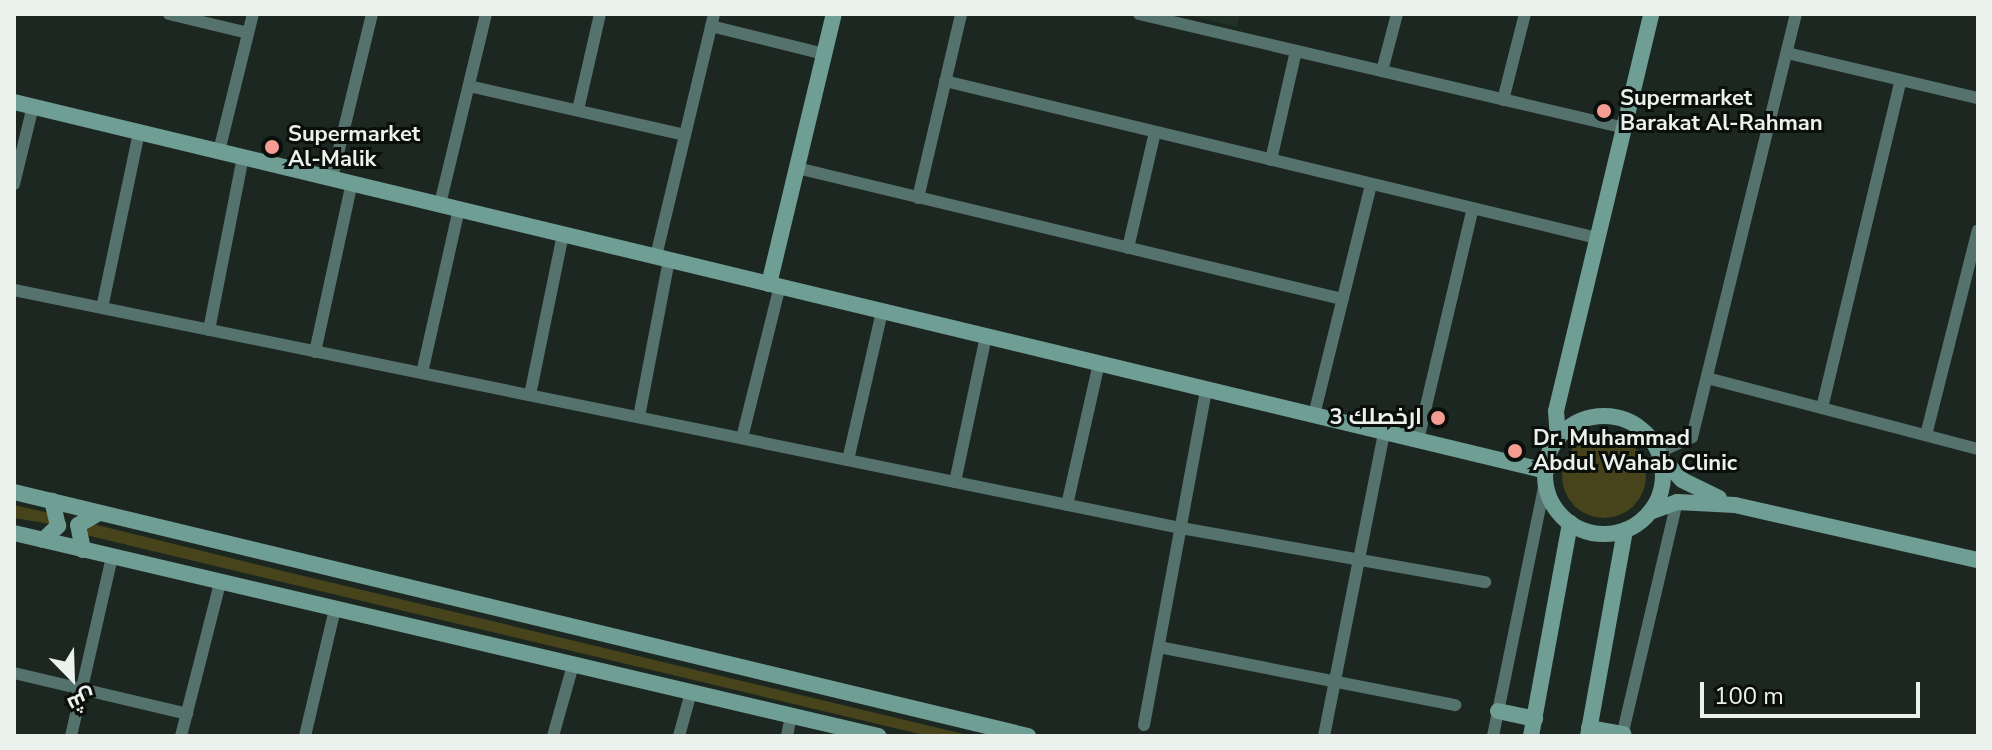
<!DOCTYPE html>
<html>
<head>
<meta charset="utf-8">
<style>
  body { margin:0 }
  #map { position:relative; width:1992px; height:750px; overflow:hidden; background:#1d2721; font-family:"Nunito Sans",Cairo,sans-serif }
  div>[style] { position:absolute }
  .built>* { inset:0; background:#223227 }
  .green>* { inset:0; background:#47441b }
  .round { border-radius:50% }
  .street>* { height:12px; margin:-6px; padding:0 6px; transform-origin:6px; border-radius:6px; background:#55726c }
  .secondary>* { height:16px; margin:-8px; padding:0 8px; transform-origin:8px; border-radius:8px; background:#6f9e95 }
  .secondary>.ring { margin:-8px; padding:0; box-sizing:content-box; background:none; border:16px solid #6f9e95; border-radius:50% }
  .dots>* { width:22px; height:22px; translate:-50% -50%; box-sizing:border-box; border:4px solid #0b0f0c; border-radius:50% }
  span { translate:-50% -50%; white-space:nowrap; text-align:center; line-height:1.15; -webkit-text-stroke:6px #0b0f0c; paint-order:stroke }
  .poi-label { font-size:22px; color:#ebf1ed; font-weight:700 }
  .left { translate:0 -50%; text-align:left }
  .right { translate:-100% -50%; text-align:right }
  .frame { position:absolute; inset:0; border:16px solid #ebf1ed; pointer-events:none }
  .north { position:absolute; left:32px; top:638px; width:80px; height:80px; -webkit-text-stroke:6px #0b0f0c; paint-order:stroke; rotate:157deg; font-size:22px; font-weight:700; line-height:32px; text-align:center; color:#ebf1ed }
  .north::after { content:''; display:block; margin:auto; width:28px; height:36px; background:#ebf1ed; clip-path:polygon(50% 0,100% 100%,50% 72%,0 100%) }
  .scale { position:absolute; left:1700px; top:682px; width:220px; height:36px; box-sizing:border-box; border:4px solid #ebf1ed; border-top:0; padding-left:10px; font-size:24px; line-height:28px; white-space:nowrap; color:#ebf1ed; -webkit-text-stroke:6px #0b0f0c; paint-order:stroke }
</style>
</head>
<body>
<div id="map">
  <div class="built">
    <i style="clip-path:polygon(1184px 14px,1240px 14px,1237px 27px)"></i>
  </div>
  <div class="green">
    <i class="round" style="left:1562px;top:434px;width:84px;height:84px"></i>
    <i style="clip-path:polygon(14px 505px,49px 513px,50px 524px,14px 518px)"></i>
    <i style="clip-path:polygon(89px 523px,283px 571px,972px 736px,928px 736px,94px 537px,87px 535px)"></i>
  </div>
  <div class="street">
    <i style="left:169px;top:14px;width:81px;rotate:13.5deg"></i>
    <i style="left:1139px;top:14px;width:498px;rotate:13.2deg"></i>
    <i style="left:711px;top:26px;width:116px;rotate:13.9deg"></i>
    <i style="left:1787px;top:53px;width:196px;rotate:13.3deg"></i>
    <i style="left:1382px;top:71px;width:59px;rotate:-75.3deg"></i>
    <i style="left:945px;top:81px;width:671px;rotate:13.54deg"></i>
    <i style="left:469px;top:86px;width:221px;rotate:12.8deg"></i>
    <i style="left:1503px;top:100px;width:89px;rotate:-75.7deg"></i>
    <i style="left:578px;top:110px;width:98px;rotate:-77.1deg"></i>
    <i style="left:219px;top:151px;width:141px;rotate:-76.1deg"></i>
    <i style="left:1271px;top:160px;width:112px;rotate:-77.1deg"></i>
    <i style="left:797px;top:168px;width:561px;rotate:13.52deg"></i>
    <i style="left:332px;top:178px;width:169px;rotate:-76.3deg"></i>
    <i style="left:14px;top:184px;width:80px;rotate:-76.3deg"></i>
    <i style="left:918px;top:198px;width:189px;rotate:-76.8deg"></i>
    <i style="left:440px;top:204px;width:195px;rotate:-76.4deg"></i>
    <i style="left:1128px;top:248px;width:119px;rotate:-76.9deg"></i>
    <i style="left:656px;top:256px;width:249px;rotate:-76.5deg"></i>
    <i style="left:14px;top:290px;width:1191px;rotate:11.53deg"></i>
    <i style="left:1181px;top:528px;width:309px;rotate:10.1deg"></i>
    <i style="left:102px;top:308px;width:180px;rotate:-78.1deg"></i>
    <i style="left:209px;top:330px;width:176px;rotate:-78.9deg"></i>
    <i style="left:315px;top:352px;width:173px;rotate:-77.7deg"></i>
    <i style="left:422px;top:373px;width:168px;rotate:-77.3deg"></i>
    <i style="left:1707px;top:378px;width:280px;rotate:14.7deg"></i>
    <i style="left:530px;top:395px;width:164px;rotate:-78.4deg"></i>
    <i style="left:1822px;top:408px;width:337px;rotate:-76.5deg"></i>
    <i style="left:1314px;top:415px;width:238px;rotate:-76.1deg"></i>
    <i style="left:639px;top:417px;width:160px;rotate:-79.2deg"></i>
    <i style="left:1926px;top:435px;width:211px;rotate:-75.8deg"></i>
    <i style="left:742px;top:438px;width:157px;rotate:-76deg"></i>
    <i style="left:1418px;top:440px;width:238px;rotate:-76.7deg"></i>
    <i style="left:1659px;top:452px;width:36px;rotate:-24deg"></i>
    <i style="left:1692px;top:437px;width:436px;rotate:-76.2deg"></i>
    <i style="left:848px;top:460px;width:153px;rotate:-77.1deg"></i>
    <i style="left:955px;top:482px;width:149px;rotate:-78deg"></i>
    <i style="left:1067px;top:505px;width:146px;rotate:-77.3deg"></i>
    <i style="left:1159px;top:647px;width:302px;rotate:11.1deg"></i>
    <i style="left:14px;top:673px;width:178px;rotate:13.3deg"></i>
    <i style="left:1144px;top:725px;width:342px;rotate:-79.5deg"></i>
    <i style="left:71px;top:736px;width:184px;rotate:-77.1deg"></i>
    <i style="left:181px;top:736px;width:158px;rotate:-75.7deg"></i>
    <i style="left:305px;top:736px;width:130px;rotate:-76.7deg"></i>
    <i style="left:553px;top:736px;width:74px;rotate:-74.3deg"></i>
    <i style="left:679px;top:736px;width:46px;rotate:-74.7deg"></i>
    <i style="left:787px;top:736px;width:20px;rotate:-79deg"></i>
    <i style="left:1324px;top:736px;width:310px;rotate:-78.8deg"></i>
    <i style="left:1493px;top:736px;width:263px;rotate:-78.4deg"></i>
    <i style="left:1622px;top:736px;width:240px;rotate:-76.8deg"></i>
  </div>
  <div class="secondary">
    <i style="left:14px;top:102px;width:1576px;rotate:13.54deg"></i>
    <i style="left:769px;top:284px;width:278px;rotate:-76.5deg"></i>
    <i class="ring" style="left:1545px;top:416px;width:102px;height:102px"></i>
    <i style="left:1558px;top:439px;width:28px;rotate:-94deg"></i>
    <i style="left:1556px;top:411px;width:408px;rotate:-76.5deg"></i>
    <i style="left:1661px;top:458px;width:30px;rotate:46deg"></i>
    <i style="left:1682px;top:480px;width:41px;rotate:25.9deg"></i>
    <i style="left:14px;top:492px;width:1043px;rotate:13.53deg"></i>
    <i style="left:1650px;top:512px;width:29px;rotate:-20deg"></i>
    <i style="left:1677px;top:502px;width:58px;rotate:3deg"></i>
    <i style="left:1735px;top:505px;width:249px;rotate:12.8deg"></i>
    <i style="left:14px;top:533px;width:888px;rotate:13.22deg"></i>
    <i style="left:43px;top:540px;width:21px;rotate:-43deg"></i>
    <i style="left:58px;top:526px;width:26px;rotate:-103deg"></i>
    <i style="left:83px;top:550px;width:25px;rotate:-101deg"></i>
    <i style="left:78px;top:525px;width:24px;rotate:-30deg"></i>
    <i style="left:1498px;top:711px;width:38px;rotate:12deg"></i>
    <i style="left:1589px;top:728px;width:35px;rotate:10deg"></i>
    <i style="left:1531px;top:736px;width:217px;rotate:-79.6deg"></i>
    <i style="left:1588px;top:736px;width:209px;rotate:-79.8deg"></i>
  </div>
  <div class="dots">
    <i style="left:1604px;top:111px;background:#f59c93"></i>
    <i style="left:272px;top:147px;background:#f59c93"></i>
    <i style="left:1438px;top:418px;background:#f59c93"></i>
    <i style="left:1515px;top:451px;background:#f59c93"></i>
  </div>
  <div class="poi-label">
    <span class="left" style="left:1620px;top:111px">Supermarket<br>Barakat Al-Rahman</span>
    <span class="left" style="left:288px;top:147px">Supermarket<br>Al-Malik</span>
    <span class="right" style="left:1422px;top:418px">ارخصلك 3</span>
    <span class="left" style="left:1533px;top:451px">Dr. Muhammad<br>Abdul Wahab Clinic</span>
  </div>
  <div class="frame"></div>
  <div class="north">ش</div>
  <div class="scale">100 m</div>
</div>
</body>
</html>
